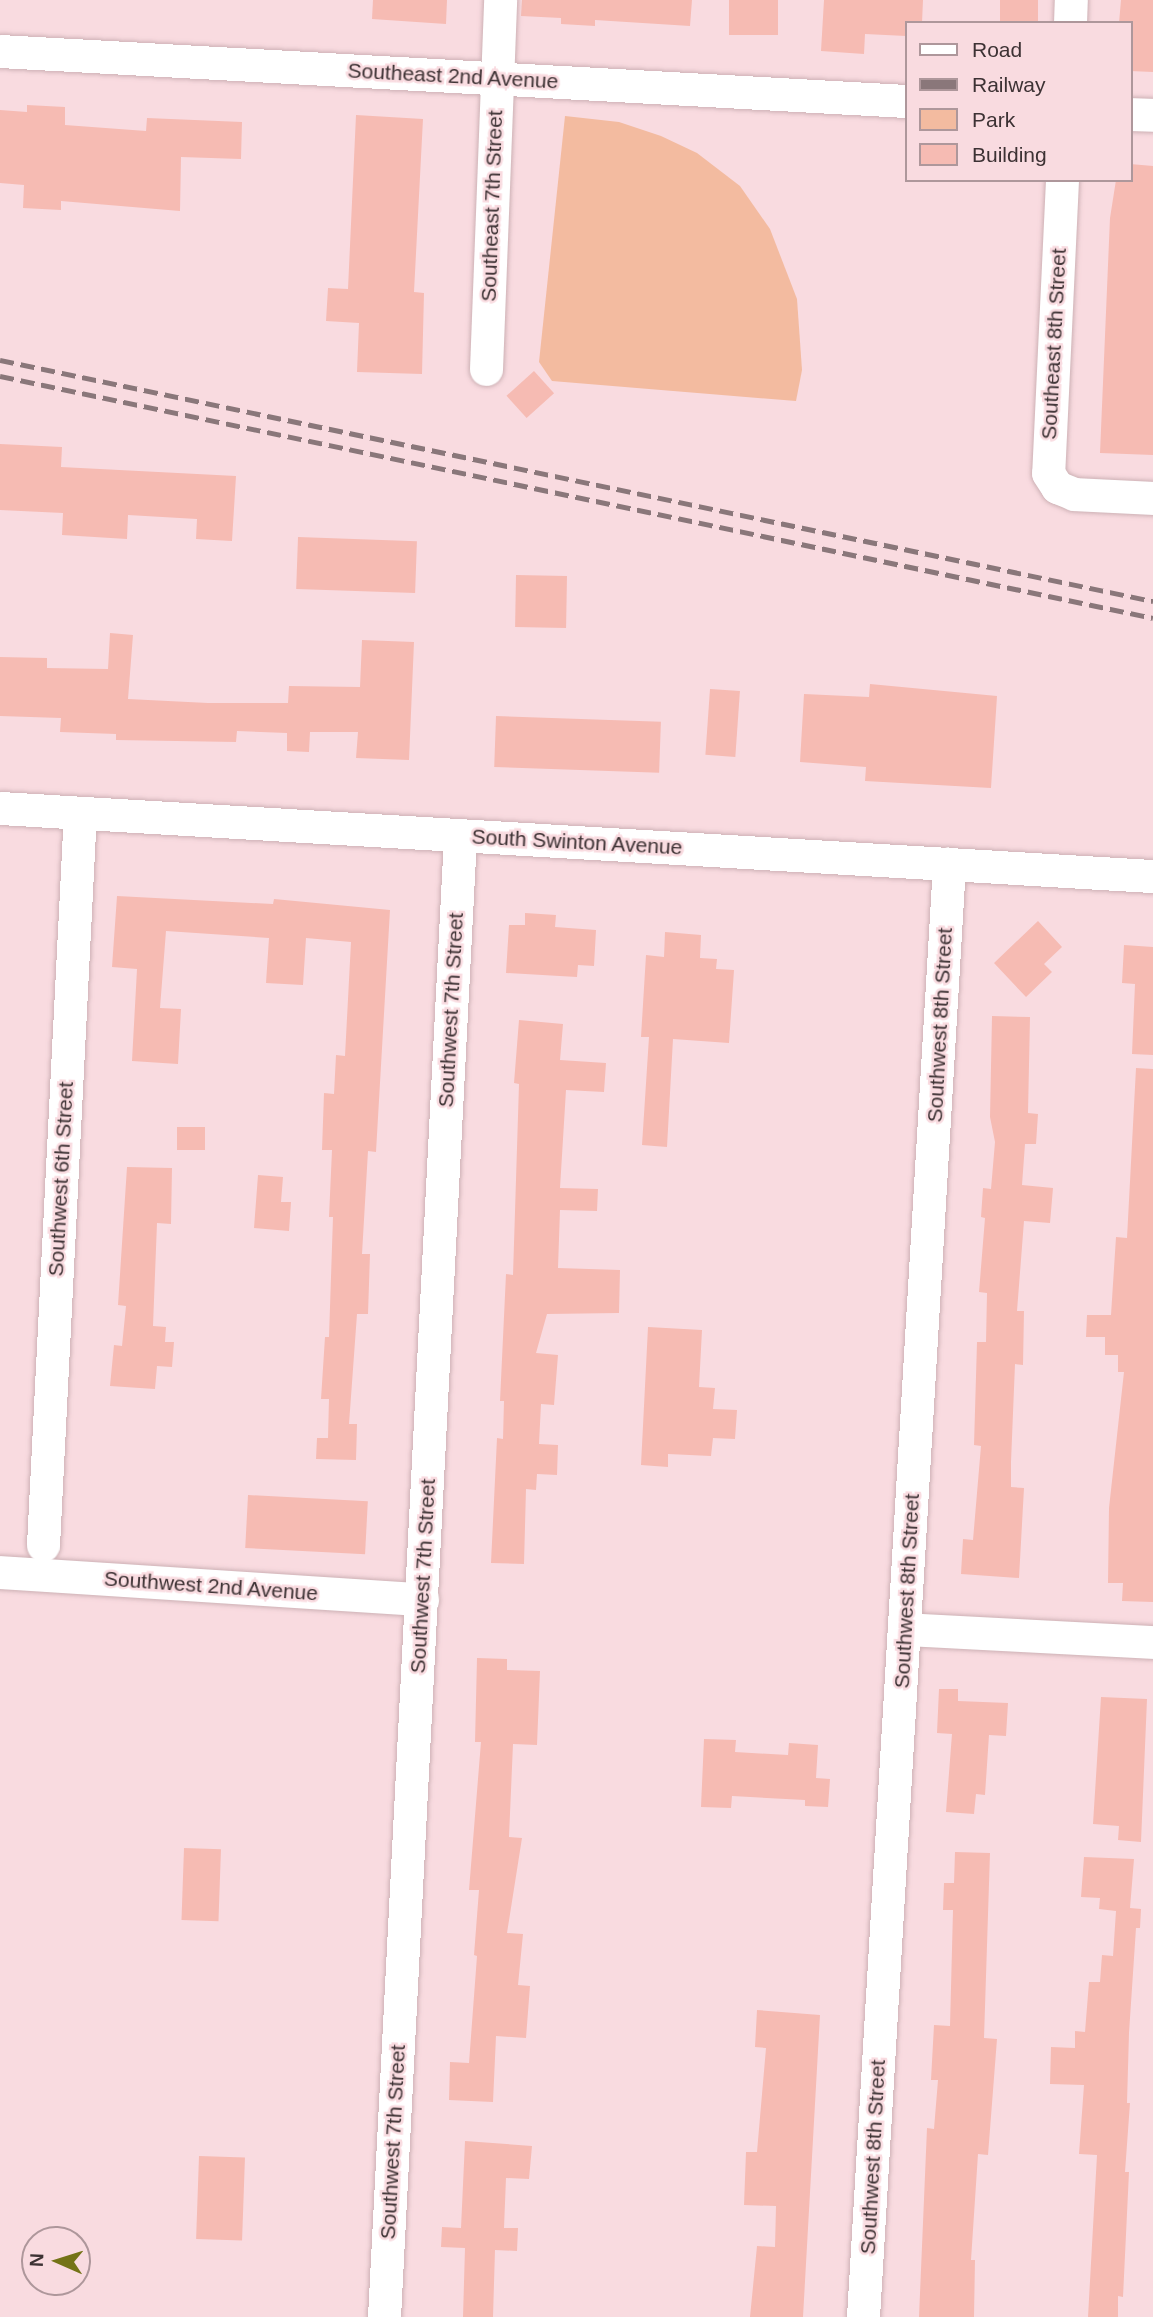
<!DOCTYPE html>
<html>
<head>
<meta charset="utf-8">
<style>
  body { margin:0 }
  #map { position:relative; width:1153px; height:2317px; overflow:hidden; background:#f9dbe0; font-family:Arial,sans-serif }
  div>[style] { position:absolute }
  .green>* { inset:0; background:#f3bba0 }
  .building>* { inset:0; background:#f6bbb3; transform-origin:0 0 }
  .roads { filter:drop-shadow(0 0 2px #cdb1b5) drop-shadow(0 0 2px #cdb1b5) }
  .minor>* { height:33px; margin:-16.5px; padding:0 16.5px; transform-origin:16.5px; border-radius:16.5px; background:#fff }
  .rail>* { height:5px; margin-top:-2.5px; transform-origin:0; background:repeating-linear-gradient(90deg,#8a777a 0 14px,transparent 0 21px) }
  span { translate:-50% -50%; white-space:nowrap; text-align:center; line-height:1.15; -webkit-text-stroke:5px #f9dbe0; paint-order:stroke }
  .street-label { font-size:21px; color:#3d3234 }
  .legend { position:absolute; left:905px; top:21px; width:228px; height:161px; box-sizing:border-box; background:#f9dbe0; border:2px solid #ae979b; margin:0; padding:9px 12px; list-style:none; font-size:21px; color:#3d3234 }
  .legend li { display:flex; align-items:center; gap:14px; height:35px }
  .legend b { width:35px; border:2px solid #ae979b }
  .north { position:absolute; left:21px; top:2226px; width:70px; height:70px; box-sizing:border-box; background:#f9dbe0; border:2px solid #ae979b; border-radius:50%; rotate:273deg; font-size:19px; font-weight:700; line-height:28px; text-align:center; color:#3d3234 }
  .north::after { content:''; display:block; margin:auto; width:24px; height:32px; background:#747317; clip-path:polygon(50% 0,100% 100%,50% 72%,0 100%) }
</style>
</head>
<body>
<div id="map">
  <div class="green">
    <i style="clip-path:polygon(565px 116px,619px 122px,661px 136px,697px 153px,740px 186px,770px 229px,797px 299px,802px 370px,796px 401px,552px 381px,539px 362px)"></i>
  </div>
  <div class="building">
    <i style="clip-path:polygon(373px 0,447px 0,446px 24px,372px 19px)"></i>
    <i style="clip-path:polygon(522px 0,692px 0,690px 26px,595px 20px,595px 26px,561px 24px,561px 18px,521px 16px)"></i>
    <i style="left:729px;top:0;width:49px;height:35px"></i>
    <i style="clip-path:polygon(824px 0,923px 0,922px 23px,906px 23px,906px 36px,865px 34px,864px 54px,821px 51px)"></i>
    <i style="left:1000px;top:0;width:38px;height:23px"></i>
    <i style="clip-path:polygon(1121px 0,1153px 0,1153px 72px,1130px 71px,1130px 23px,1119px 23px)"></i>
    <i style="clip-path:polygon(27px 105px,65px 107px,65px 125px,146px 131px,147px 118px,242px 122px,241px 159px,181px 157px,180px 211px,61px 201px,61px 210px,23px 208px,24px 185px,0 183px,0 110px,27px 112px)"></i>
    <i style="clip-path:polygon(356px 115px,423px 119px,414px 292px,424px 293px,422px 374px,357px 372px,359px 323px,326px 321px,328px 288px,348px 289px)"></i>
    <i style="clip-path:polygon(1130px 164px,1153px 166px,1153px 455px,1100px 453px,1110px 218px,1116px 180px,1130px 180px)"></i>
    <i style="left:534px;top:371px;width:30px;height:37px;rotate:48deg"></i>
    <i style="clip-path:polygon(0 444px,62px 447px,61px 467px,236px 476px,232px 541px,196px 539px,197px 519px,128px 515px,127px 539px,62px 535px,63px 513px,0 510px)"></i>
    <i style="left:298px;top:537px;width:119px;height:52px;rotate:2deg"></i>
    <i style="left:516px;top:575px;width:51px;height:52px;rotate:1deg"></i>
    <i style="clip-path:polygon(110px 633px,133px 635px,128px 699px,208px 703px,288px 703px,289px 686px,360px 687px,362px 640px,414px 642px,409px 760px,356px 758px,358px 732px,310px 732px,309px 752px,287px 751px,287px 733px,237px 731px,236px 742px,116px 740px,116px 734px,60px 732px,61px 718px,0 716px,0 657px,47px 658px,47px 668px,108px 669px)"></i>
    <i style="clip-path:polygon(870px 684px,997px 696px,991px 788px,865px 781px,866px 767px,800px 762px,804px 694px,869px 697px)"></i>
    <i style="left:710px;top:689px;width:30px;height:66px;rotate:4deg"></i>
    <i style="left:496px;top:716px;width:165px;height:51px;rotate:2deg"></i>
    <i style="clip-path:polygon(117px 896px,273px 904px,274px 899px,390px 910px,376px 1152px,368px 1151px,362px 1254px,370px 1254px,368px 1314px,357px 1314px,349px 1424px,357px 1424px,356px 1460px,316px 1459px,317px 1438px,328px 1438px,329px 1399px,321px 1399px,325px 1337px,329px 1337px,333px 1217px,329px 1217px,332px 1150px,322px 1150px,324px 1093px,334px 1094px,336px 1055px,345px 1056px,351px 942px,306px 938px,303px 985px,266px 983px,269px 938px,166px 931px,160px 1008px,181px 1009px,178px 1064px,132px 1061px,137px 969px,112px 967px)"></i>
    <i style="clip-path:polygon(525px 913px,556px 915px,555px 927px,596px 930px,594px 966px,578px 965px,577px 977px,506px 973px,509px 925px,525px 925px)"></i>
    <i style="clip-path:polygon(1038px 921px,1062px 947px,1044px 964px,1052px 972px,1026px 997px,994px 963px)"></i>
    <i style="clip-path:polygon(665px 932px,701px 935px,700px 958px,717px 959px,716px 969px,734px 970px,729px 1043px,673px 1039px,667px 1147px,642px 1145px,649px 1037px,641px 1037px,646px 955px,664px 957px)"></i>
    <i style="clip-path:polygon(1124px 945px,1153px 947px,1153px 1055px,1132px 1054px,1135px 984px,1122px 983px)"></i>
    <i style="clip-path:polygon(992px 1016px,1030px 1017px,1028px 1113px,1038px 1114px,1036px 1144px,1025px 1144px,1022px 1185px,1053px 1188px,1050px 1223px,1024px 1221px,1017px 1311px,1024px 1311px,1023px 1365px,1015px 1364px,1011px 1462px,1011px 1487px,1024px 1488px,1019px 1578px,961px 1574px,963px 1539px,973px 1540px,981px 1446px,974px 1445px,977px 1342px,986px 1342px,987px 1293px,979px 1292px,985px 1218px,981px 1217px,983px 1188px,991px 1189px,995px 1142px,990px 1117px)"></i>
    <i style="clip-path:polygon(519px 1020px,563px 1024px,560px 1060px,606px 1063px,604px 1092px,566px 1090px,560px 1188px,598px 1189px,597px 1211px,560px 1210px,558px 1268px,620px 1270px,619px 1313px,547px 1314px,536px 1353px,558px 1355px,554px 1405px,541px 1404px,539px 1444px,558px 1445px,557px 1475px,537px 1474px,536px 1490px,526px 1489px,524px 1564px,491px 1563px,497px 1438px,503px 1439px,504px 1401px,500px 1401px,506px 1274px,513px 1275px,519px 1084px,514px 1083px)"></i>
    <i style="clip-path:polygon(1136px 1068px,1153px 1069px,1153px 1602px,1122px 1601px,1123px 1583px,1108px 1583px,1109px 1508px,1124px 1372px,1118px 1372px,1118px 1355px,1105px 1355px,1105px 1337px,1086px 1337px,1087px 1315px,1111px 1315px,1116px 1237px,1127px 1238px)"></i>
    <i style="left:177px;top:1127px;width:28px;height:23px"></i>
    <i style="clip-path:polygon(127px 1167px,172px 1168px,171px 1224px,157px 1223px,153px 1326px,166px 1327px,165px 1342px,174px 1342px,172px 1367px,157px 1366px,155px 1389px,110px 1386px,114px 1345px,122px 1346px,126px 1306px,118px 1305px)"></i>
    <i style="clip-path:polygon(258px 1175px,283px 1177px,281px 1202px,291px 1202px,289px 1231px,254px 1228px)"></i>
    <i style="clip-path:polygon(648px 1327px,702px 1330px,699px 1387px,715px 1388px,713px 1409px,737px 1410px,735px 1439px,713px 1438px,711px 1456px,668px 1454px,668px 1467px,641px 1465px)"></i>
    <i style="left:248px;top:1495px;width:120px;height:53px;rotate:3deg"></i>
    <i style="clip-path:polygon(477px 1658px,507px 1659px,507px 1670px,540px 1671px,537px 1745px,513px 1744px,509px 1837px,522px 1838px,507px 1933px,523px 1934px,518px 1985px,530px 1986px,526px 2038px,496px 2036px,493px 2102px,449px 2100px,450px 2062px,469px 2063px,477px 1956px,474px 1955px,479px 1890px,469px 1890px,481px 1742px,475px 1742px)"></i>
    <i style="clip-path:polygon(939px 1689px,958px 1689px,958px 1701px,1008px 1703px,1006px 1736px,989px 1735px,985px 1795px,976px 1794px,974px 1814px,946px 1812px,952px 1734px,937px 1733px)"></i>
    <i style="clip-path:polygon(1101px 1697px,1147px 1699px,1141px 1842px,1118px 1840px,1119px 1826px,1093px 1824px)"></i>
    <i style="clip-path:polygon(704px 1739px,736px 1740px,735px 1752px,788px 1755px,789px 1743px,818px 1745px,816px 1778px,830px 1779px,828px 1807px,805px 1806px,805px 1800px,732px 1796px,731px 1808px,701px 1807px)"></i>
    <i style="left:184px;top:1848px;width:37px;height:72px;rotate:2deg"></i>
    <i style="clip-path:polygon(955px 1852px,990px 1853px,984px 2038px,997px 2039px,988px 2155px,978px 2154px,971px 2260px,975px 2260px,974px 2317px,919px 2317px,927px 2128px,934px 2129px,938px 2080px,931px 2080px,934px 2025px,950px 2026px,953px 1910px,943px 1910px,944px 1883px,954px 1883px)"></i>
    <i style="clip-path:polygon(1084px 1857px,1134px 1859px,1130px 1908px,1141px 1909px,1140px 1928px,1136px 1928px,1129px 2033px,1127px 2103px,1130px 2103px,1125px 2172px,1129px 2172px,1123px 2297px,1118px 2296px,1118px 2317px,1088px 2317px,1097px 2155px,1079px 2154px,1084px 2085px,1050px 2084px,1051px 2047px,1075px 2048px,1075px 2031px,1085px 2032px,1089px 1982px,1100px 1982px,1102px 1955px,1113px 1956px,1116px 1911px,1099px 1909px,1100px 1898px,1081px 1897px)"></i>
    <i style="clip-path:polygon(757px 2010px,820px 2015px,803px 2317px,750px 2317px,757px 2246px,775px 2247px,776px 2206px,744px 2205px,746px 2152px,757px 2152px,766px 2048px,755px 2047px)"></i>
    <i style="clip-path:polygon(465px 2141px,532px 2146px,529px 2179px,506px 2178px,504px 2228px,518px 2228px,517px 2251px,495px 2250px,493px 2317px,463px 2317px,465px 2248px,441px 2247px,442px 2227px,461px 2228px)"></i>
    <i style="left:199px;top:2156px;width:46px;height:83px;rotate:2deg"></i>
  </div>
  <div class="roads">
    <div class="minor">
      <i style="left:1070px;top:23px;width:23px;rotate:-88deg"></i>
      <i style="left:0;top:51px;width:907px;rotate:3.16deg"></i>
      <i style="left:1130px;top:114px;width:23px;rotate:2deg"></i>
      <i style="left:1062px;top:180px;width:293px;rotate:92.7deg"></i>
      <i style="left:1048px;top:473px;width:17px;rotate:57deg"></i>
      <i style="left:1057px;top:487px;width:18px;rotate:22deg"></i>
      <i style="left:1074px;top:494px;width:79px;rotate:2.9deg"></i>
      <i style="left:486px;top:369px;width:369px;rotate:-87.8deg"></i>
      <i style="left:0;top:808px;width:1155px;rotate:3.38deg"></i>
      <i style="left:43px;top:1545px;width:733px;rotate:-87.11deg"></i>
      <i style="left:0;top:1572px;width:423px;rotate:3.7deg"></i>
      <i style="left:904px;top:1629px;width:249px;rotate:3deg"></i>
      <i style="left:384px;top:2317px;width:1484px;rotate:-87.06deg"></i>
      <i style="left:863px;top:2317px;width:1456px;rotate:-86.61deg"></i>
    </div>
  </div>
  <div class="rail">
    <i style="left:0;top:360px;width:1178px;rotate:11.81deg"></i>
    <i style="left:0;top:376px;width:1178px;rotate:11.85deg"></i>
  </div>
  <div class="street-label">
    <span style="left:453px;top:76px;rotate:3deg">Southeast 2nd Avenue</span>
    <span style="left:492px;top:206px;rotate:-88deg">Southeast 7th Street</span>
    <span style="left:1054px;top:344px;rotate:-87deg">Southeast 8th Street</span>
    <span style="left:577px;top:842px;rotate:3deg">South Swinton Avenue</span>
    <span style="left:451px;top:1010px;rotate:-87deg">Southwest 7th Street</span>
    <span style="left:940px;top:1025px;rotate:-87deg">Southwest 8th Street</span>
    <span style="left:61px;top:1179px;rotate:-87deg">Southwest 6th Street</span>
    <span style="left:423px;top:1576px;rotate:-87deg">Southwest 7th Street</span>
    <span style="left:211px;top:1586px;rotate:4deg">Southwest 2nd Avenue</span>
    <span style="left:907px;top:1591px;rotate:-87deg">Southwest 8th Street</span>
    <span style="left:393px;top:2142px;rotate:-87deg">Southwest 7th Street</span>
    <span style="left:873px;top:2157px;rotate:-87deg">Southwest 8th Street</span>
  </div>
  <ul class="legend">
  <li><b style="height:9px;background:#fff"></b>Road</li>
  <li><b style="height:9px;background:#8a777a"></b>Railway</li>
  <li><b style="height:19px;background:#f3bba0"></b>Park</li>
  <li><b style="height:19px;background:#f6bbb3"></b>Building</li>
  </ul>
  <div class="north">N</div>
</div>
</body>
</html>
